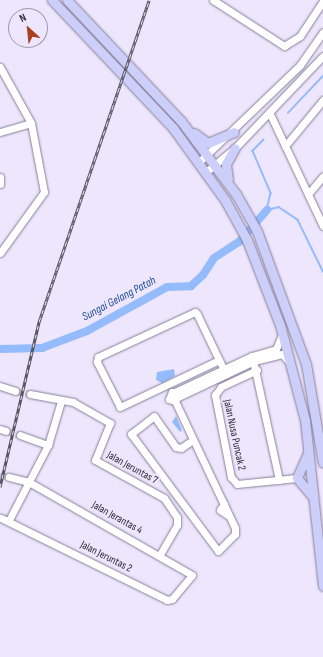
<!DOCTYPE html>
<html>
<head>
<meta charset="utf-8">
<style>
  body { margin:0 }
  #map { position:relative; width:323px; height:657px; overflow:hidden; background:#ede6fc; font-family:"Sofia Sans Condensed",sans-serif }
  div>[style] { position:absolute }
  .water>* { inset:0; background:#94bbfb }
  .stream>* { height:1.5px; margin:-0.75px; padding:0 0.75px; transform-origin:0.75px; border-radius:0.75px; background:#94bbfb }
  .river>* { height:8px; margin:-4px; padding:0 4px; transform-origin:4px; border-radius:4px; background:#94bbfb }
  .minor-tunnel>* { height:7px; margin-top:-3.5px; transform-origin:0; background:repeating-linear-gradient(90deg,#c7c1d4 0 7px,transparent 0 10.5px) }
  .roads { filter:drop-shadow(0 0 1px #867e97) drop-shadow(0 0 1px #867e97) }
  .minor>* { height:7px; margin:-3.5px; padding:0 3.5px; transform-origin:3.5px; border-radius:3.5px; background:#fff }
  .major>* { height:9px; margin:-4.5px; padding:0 4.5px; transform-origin:4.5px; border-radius:4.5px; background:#cbcffa }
  .rail>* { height:3px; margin-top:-1.5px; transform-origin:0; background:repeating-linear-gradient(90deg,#ede6fc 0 4.5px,#595562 0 9px); box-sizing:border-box; border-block:1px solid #595562 }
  span { translate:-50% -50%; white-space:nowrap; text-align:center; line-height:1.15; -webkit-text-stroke:4px #ede6fc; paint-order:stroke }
  .street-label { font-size:11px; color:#2e2b35 }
  .water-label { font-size:12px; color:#235099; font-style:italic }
  .north { position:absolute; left:8px; top:8px; width:40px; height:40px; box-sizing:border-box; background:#ede6fc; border:1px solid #a19bac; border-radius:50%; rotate:333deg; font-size:11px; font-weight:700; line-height:16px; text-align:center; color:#2e2b35 }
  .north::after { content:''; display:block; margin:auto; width:14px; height:18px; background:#a94120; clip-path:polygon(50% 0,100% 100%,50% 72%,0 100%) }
</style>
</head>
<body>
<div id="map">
  <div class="water">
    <i style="clip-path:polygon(174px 369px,175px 376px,162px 383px,156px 380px,157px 372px)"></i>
    <i style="clip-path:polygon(176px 416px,182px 430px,180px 432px,172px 422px)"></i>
  </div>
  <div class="stream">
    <i style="left:288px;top:113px;width:51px;rotate:-46.6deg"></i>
    <i style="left:264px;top:140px;width:16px;rotate:135deg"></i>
    <i style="left:253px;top:151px;width:46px;rotate:66.8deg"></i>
    <i style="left:271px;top:193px;width:17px;rotate:103deg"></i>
    <i style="left:267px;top:210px;width:12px;rotate:-14deg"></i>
    <i style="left:279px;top:207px;width:23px;rotate:34deg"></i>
    <i style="left:298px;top:220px;width:57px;rotate:63.9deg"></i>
  </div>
  <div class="river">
    <i style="left:0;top:349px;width:42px;rotate:-1.4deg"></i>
    <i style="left:42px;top:348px;width:48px;rotate:-20.7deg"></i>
    <i style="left:87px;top:331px;width:91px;rotate:-28.8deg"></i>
    <i style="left:167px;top:287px;width:24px;rotate:-2deg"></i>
    <i style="left:191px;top:286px;width:16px;rotate:-43deg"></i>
    <i style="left:203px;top:275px;width:20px;rotate:-57deg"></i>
    <i style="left:214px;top:258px;width:30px;rotate:-33deg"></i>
    <i style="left:239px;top:242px;width:43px;rotate:-48.8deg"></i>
  </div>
  <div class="minor-tunnel">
    <i style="left:15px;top:391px;width:15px;rotate:11deg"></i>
    <i style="left:6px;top:431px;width:15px;rotate:16deg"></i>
    <i style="left:0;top:474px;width:9px;rotate:18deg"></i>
  </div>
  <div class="roads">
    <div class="minor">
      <i style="left:213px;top:0;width:85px;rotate:32.9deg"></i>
      <i style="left:284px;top:46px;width:19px;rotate:-32deg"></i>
      <i style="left:300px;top:36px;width:42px;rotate:-56.7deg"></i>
      <i style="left:0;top:67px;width:64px;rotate:61deg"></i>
      <i style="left:31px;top:123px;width:70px;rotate:79.3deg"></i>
      <i style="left:44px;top:192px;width:75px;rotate:125.8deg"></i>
      <i style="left:270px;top:114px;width:124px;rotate:64.7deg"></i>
      <i style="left:0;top:132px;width:32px;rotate:-16deg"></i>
      <i style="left:285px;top:146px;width:60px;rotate:-50.4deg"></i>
      <i style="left:199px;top:162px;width:140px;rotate:-43.8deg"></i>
      <i style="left:300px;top:65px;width:40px;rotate:-55.1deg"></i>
      <i style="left:206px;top:172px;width:38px;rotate:-40deg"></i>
      <i style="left:235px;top:148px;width:127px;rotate:-46.3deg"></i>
      <i style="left:0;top:177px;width:7px;rotate:90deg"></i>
      <i style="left:308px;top:194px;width:23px;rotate:-50deg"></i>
      <i style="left:252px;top:356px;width:127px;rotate:77.7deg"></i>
      <i style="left:219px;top:360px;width:110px;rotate:154.6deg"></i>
      <i style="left:120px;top:407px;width:51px;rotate:-117.1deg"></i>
      <i style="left:97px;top:362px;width:5px;rotate:-79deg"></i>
      <i style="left:98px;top:357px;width:107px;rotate:-24.9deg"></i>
      <i style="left:195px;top:312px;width:3px;rotate:45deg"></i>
      <i style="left:197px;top:314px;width:51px;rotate:64.4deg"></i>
      <i style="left:219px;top:360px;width:16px;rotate:63deg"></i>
      <i style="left:257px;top:370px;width:40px;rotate:155deg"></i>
      <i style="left:221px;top:387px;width:10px;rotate:127deg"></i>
      <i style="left:215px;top:395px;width:84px;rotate:79deg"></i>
      <i style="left:231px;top:477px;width:9px;rotate:49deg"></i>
      <i style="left:237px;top:484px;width:60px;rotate:-5.7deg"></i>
      <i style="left:0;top:386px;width:16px;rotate:18deg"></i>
      <i style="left:175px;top:392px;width:85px;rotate:-25.1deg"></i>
      <i style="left:252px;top:356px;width:25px;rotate:-16deg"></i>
      <i style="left:276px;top:349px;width:15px;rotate:-67deg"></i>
      <i style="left:30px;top:394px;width:44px;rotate:10.5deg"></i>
      <i style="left:73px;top:402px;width:43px;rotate:29.6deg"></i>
      <i style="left:110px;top:423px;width:40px;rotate:112deg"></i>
      <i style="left:95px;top:460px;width:79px;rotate:28.8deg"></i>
      <i style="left:164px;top:498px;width:23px;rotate:56deg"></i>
      <i style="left:177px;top:517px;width:8px;rotate:90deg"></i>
      <i style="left:177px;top:525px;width:34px;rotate:120deg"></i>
      <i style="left:178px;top:397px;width:84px;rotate:-25.3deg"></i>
      <i style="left:254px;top:361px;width:29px;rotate:-14deg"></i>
      <i style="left:282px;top:354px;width:9px;rotate:49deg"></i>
      <i style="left:175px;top:401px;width:7px;rotate:-63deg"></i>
      <i style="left:178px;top:395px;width:7px;rotate:-153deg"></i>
      <i style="left:172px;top:392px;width:8px;rotate:113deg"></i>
      <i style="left:169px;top:399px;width:6px;rotate:18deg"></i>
      <i style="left:175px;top:401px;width:140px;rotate:64.7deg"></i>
      <i style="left:235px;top:528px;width:6px;rotate:90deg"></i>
      <i style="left:235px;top:534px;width:24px;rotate:135deg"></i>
      <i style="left:218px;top:551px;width:146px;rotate:-126.6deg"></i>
      <i style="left:131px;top:434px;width:29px;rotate:-38deg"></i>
      <i style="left:154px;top:416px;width:38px;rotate:55deg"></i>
      <i style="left:176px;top:447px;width:5px;rotate:11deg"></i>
      <i style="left:181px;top:448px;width:14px;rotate:-34deg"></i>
      <i style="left:0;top:429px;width:6px;rotate:18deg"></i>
      <i style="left:20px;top:435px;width:30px;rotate:20deg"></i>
      <i style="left:224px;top:504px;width:7px;rotate:124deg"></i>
      <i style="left:220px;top:510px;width:11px;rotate:34deg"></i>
      <i style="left:1px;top:518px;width:185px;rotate:26.3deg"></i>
      <i style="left:167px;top:600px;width:5px;rotate:-11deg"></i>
      <i style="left:172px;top:599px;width:31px;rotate:-50deg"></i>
      <i style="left:192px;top:575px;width:188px;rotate:-150.3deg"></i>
      <i style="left:29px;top:482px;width:21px;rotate:-166deg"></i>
      <i style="left:9px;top:520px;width:85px;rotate:-62.5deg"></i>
      <i style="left:48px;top:445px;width:46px;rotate:-73.5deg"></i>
    </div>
    <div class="major">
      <i style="left:52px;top:0;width:176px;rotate:46.6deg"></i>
      <i style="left:173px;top:128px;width:89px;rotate:54.2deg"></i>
      <i style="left:225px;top:200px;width:46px;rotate:61.2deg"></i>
      <i style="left:247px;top:240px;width:91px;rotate:68.8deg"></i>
      <i style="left:280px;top:325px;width:98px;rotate:75.3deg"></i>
      <i style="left:305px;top:420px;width:167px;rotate:83.8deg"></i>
      <i style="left:67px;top:0;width:166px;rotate:46.7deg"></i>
      <i style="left:181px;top:121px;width:91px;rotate:53deg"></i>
      <i style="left:236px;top:194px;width:43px;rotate:60.4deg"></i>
      <i style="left:257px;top:231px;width:142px;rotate:69.8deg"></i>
      <i style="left:306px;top:364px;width:100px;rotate:80.3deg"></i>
      <i style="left:194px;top:133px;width:17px;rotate:36deg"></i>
      <i style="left:208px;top:143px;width:28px;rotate:-23deg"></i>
      <i style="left:228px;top:179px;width:15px;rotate:-98deg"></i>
      <i style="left:226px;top:164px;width:18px;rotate:-61deg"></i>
      <i style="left:308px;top:453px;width:27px;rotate:114deg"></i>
      <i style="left:297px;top:478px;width:25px;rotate:50deg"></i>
    </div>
  </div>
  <div class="rail">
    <i style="left:0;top:487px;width:170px;rotate:-76.7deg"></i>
    <i style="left:39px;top:322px;width:340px;rotate:-71.1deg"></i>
  </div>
  <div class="street-label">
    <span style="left:234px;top:435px;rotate:78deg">Jalan Nusa Puncak 2</span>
    <span style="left:132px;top:468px;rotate:29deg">Jalan Jeruntas 7</span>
    <span style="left:117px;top:518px;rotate:29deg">Jalan Jerantas 4</span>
    <span style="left:106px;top:557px;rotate:27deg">Jalan Jeruntas 2</span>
  </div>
  <div class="water-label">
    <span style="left:119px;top:299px;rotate:-28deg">Sungai Gelang Patah</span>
  </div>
  <div class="north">N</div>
</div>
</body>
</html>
